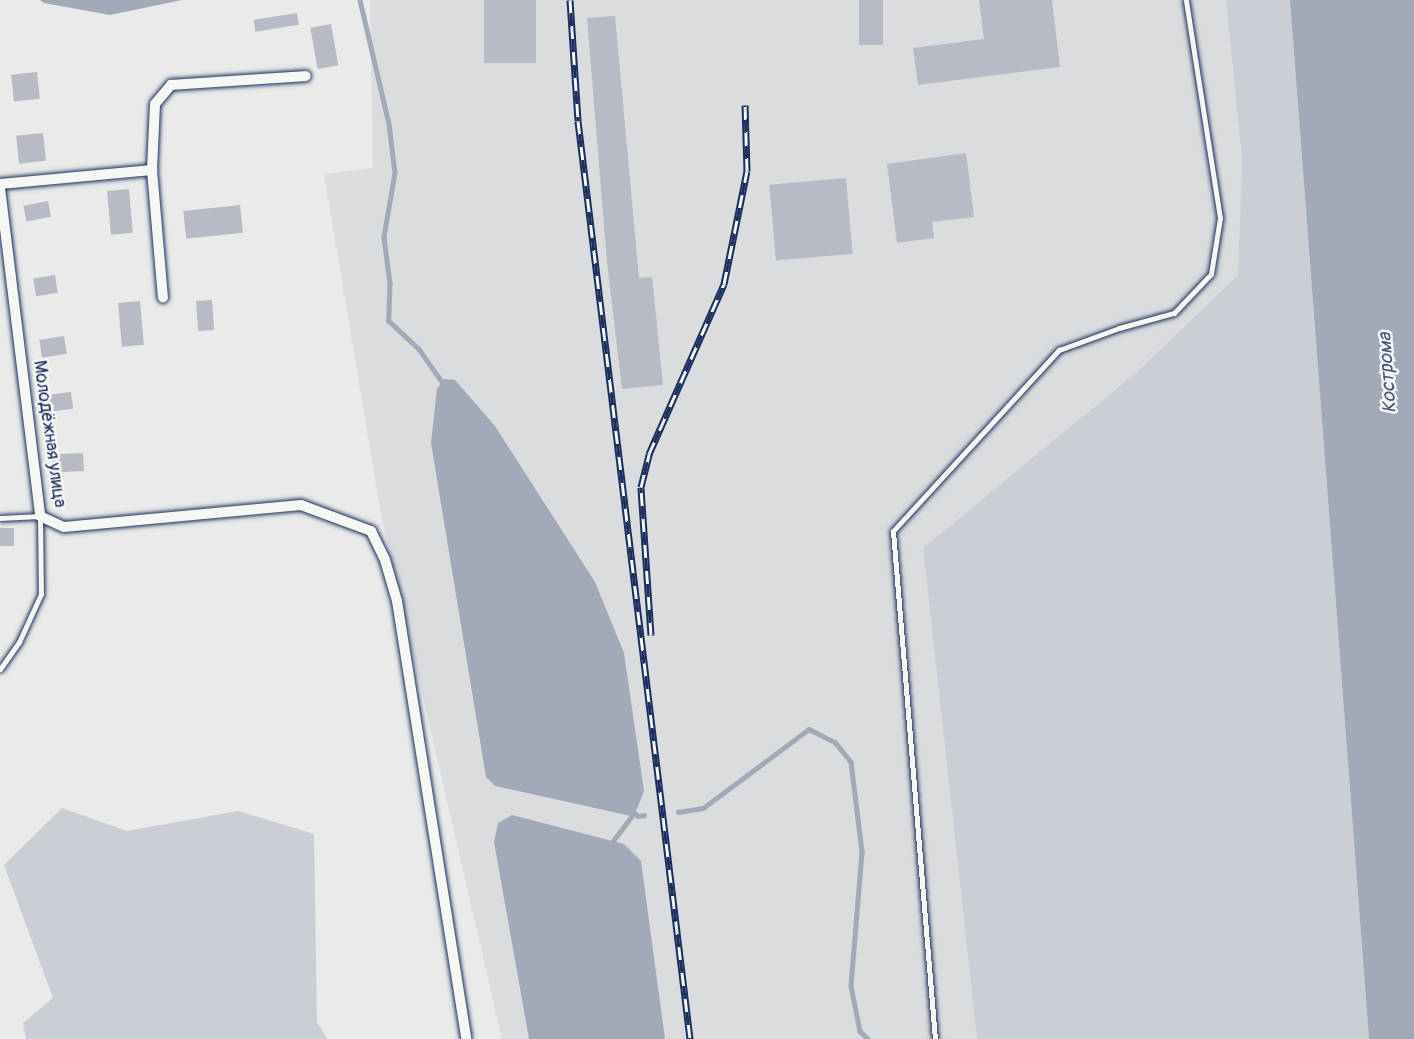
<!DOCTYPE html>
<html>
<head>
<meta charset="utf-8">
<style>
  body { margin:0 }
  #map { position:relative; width:1414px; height:1039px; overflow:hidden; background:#e9eae9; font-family:Pangolin,sans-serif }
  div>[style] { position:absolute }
  .built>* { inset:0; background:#dadcde }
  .green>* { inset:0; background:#caced5 }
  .water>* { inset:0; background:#a2aaba }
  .stream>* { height:4.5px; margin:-2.25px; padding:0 2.25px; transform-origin:2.25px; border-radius:2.25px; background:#a2aaba }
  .building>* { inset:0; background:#b6bbc6; transform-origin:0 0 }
  .roads { filter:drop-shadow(0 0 2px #1b2f5e) drop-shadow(0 0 2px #1b2f5e) }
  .lane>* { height:5px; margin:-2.5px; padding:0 2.5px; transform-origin:2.5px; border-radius:2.5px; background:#f6f6f2 }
  .street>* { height:10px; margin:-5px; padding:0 5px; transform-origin:5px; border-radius:5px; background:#f6f6f2 }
  .rail>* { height:7px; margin-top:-3.5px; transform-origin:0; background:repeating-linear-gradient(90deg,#f6f6f2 0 13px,#1b2f5e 0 26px); box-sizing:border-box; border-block:2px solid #1b2f5e }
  span { translate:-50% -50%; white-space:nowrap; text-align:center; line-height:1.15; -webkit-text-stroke:5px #f6f6f2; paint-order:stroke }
  .street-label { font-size:18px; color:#1b2f5e }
  .water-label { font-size:19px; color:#44547a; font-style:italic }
</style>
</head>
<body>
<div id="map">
  <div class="built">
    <i style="clip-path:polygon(370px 0,1226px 0,1242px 160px,1238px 275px,1139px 370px,923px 548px,977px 1039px,502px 1039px,382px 520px,324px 174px,373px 168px)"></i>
  </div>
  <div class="green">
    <i style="clip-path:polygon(1226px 0,1290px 0,1369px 1039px,977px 1039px,923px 548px,1139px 370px,1238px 275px,1242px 160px)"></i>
    <i style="clip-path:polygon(62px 808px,127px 831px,238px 811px,314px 834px,317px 1022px,327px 1039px,26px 1039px,23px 1023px,53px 998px,4px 865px)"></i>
  </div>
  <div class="water">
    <i style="clip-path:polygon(40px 0,182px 0,110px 15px,44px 3px)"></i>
    <i style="clip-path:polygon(1290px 0,1414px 0,1414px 1039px,1369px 1039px)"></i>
    <i style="clip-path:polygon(444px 379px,455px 380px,495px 426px,595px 582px,624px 653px,644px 791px,637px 809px,631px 816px,495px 786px,486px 777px,431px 443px,437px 389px)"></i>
    <i style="clip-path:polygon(512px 815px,624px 844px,641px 861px,665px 1039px,529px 1039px,494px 842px,498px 823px)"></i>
  </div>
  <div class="stream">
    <i style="left:360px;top:0;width:127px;rotate:76.8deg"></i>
    <i style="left:389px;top:124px;width:49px;rotate:83deg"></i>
    <i style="left:395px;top:173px;width:65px;rotate:99.8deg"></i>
    <i style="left:384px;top:237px;width:47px;rotate:82.7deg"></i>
    <i style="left:390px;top:284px;width:37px;rotate:92deg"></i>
    <i style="left:389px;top:321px;width:41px;rotate:43deg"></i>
    <i style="left:419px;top:349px;width:45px;rotate:54.9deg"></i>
    <i style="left:631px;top:810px;width:9px;rotate:41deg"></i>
    <i style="left:638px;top:816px;width:6px;rotate:-9deg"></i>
    <i style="left:678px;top:812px;width:25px;rotate:-9deg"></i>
    <i style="left:703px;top:808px;width:132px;rotate:-36.7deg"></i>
    <i style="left:809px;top:729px;width:29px;rotate:27deg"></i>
    <i style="left:835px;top:742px;width:26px;rotate:51deg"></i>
    <i style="left:851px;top:762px;width:91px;rotate:83deg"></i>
    <i style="left:862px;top:852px;width:134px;rotate:94.7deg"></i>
    <i style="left:851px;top:986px;width:46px;rotate:78.7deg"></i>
    <i style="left:860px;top:1031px;width:11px;rotate:45deg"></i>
    <i style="left:613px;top:841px;width:35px;rotate:-53deg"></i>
  </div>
  <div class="building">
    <i style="left:484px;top:0;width:52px;height:63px"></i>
    <i style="left:859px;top:0;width:24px;height:45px"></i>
    <i style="clip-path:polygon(979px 0,1052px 0,1060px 67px,918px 85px,913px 48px,984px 39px)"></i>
    <i style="left:297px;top:13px;width:12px;height:44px;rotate:81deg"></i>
    <i style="clip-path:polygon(615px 16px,639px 278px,652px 277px,663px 385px,622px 389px,607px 262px,587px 18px)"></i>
    <i style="left:331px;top:24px;width:42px;height:21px;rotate:80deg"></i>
    <i style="left:37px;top:72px;width:27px;height:26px;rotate:84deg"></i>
    <i style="left:43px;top:133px;width:28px;height:27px;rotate:84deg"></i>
    <i style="clip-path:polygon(966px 153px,974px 217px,932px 222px,934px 238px,897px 243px,887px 164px)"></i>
    <i style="left:846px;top:178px;width:76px;height:77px;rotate:85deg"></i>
    <i style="left:129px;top:189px;width:44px;height:22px;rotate:85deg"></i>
    <i style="left:48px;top:201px;width:16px;height:25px;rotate:79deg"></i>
    <i style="left:240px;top:205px;width:28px;height:57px;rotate:84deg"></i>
    <i style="left:55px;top:275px;width:18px;height:22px;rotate:81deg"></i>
    <i style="left:212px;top:300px;width:30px;height:16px;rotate:86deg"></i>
    <i style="left:140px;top:301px;width:44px;height:22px;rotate:85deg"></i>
    <i style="left:64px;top:336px;width:18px;height:25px;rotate:81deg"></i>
    <i style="left:71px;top:392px;width:17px;height:26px;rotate:83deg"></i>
    <i style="left:83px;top:453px;width:18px;height:31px;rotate:87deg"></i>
    <i style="left:14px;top:528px;width:18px;height:14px;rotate:90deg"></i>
  </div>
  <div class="roads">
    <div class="lane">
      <i style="left:0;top:518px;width:40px;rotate:-2.9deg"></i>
      <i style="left:40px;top:516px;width:78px;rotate:89.3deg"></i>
      <i style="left:41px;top:594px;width:53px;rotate:114.6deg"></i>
      <i style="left:19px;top:642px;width:33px;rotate:125deg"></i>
      <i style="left:935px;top:1039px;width:510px;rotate:-94.73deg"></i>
      <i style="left:893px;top:531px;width:246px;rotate:-47.5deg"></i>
      <i style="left:1059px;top:350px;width:64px;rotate:-20.1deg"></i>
      <i style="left:1119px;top:328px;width:57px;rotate:-15.3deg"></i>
      <i style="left:1174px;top:313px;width:54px;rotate:-46.5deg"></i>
      <i style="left:1211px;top:274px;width:57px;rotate:-80.9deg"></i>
      <i style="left:1220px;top:218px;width:221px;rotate:-98.9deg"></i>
    </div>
    <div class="street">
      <i style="left:152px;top:170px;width:66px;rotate:-87.4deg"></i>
      <i style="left:155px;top:104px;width:25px;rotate:-50deg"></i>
      <i style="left:171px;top:85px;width:135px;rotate:-3.8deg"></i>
      <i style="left:0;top:184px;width:153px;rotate:-5.3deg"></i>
      <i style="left:152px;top:170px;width:128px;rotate:85.1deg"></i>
      <i style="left:0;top:188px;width:330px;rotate:83deg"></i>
      <i style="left:40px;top:516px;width:26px;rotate:25deg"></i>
      <i style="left:64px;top:527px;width:238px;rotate:-5.3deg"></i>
      <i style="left:301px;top:505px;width:75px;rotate:20.4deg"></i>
      <i style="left:371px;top:531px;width:32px;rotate:64deg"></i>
      <i style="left:385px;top:560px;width:43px;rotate:73.7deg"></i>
      <i style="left:397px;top:601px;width:443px;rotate:81deg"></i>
    </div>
  </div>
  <div class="rail">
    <i style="left:570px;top:0;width:121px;rotate:86.2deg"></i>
    <i style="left:578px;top:121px;width:925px;rotate:83.04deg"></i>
    <i style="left:651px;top:635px;width:148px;rotate:-93.9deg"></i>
    <i style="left:641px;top:487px;width:34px;rotate:-76deg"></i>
    <i style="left:649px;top:454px;width:186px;rotate:-66.2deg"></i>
    <i style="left:724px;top:284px;width:115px;rotate:-78.5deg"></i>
    <i style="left:747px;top:171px;width:66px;rotate:-91.7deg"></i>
  </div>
  <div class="street-label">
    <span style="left:49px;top:434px;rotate:82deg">Молодёжная улица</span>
  </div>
  <div class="water-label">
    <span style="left:1388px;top:373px;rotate:-94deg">Кострома</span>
  </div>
</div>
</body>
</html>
